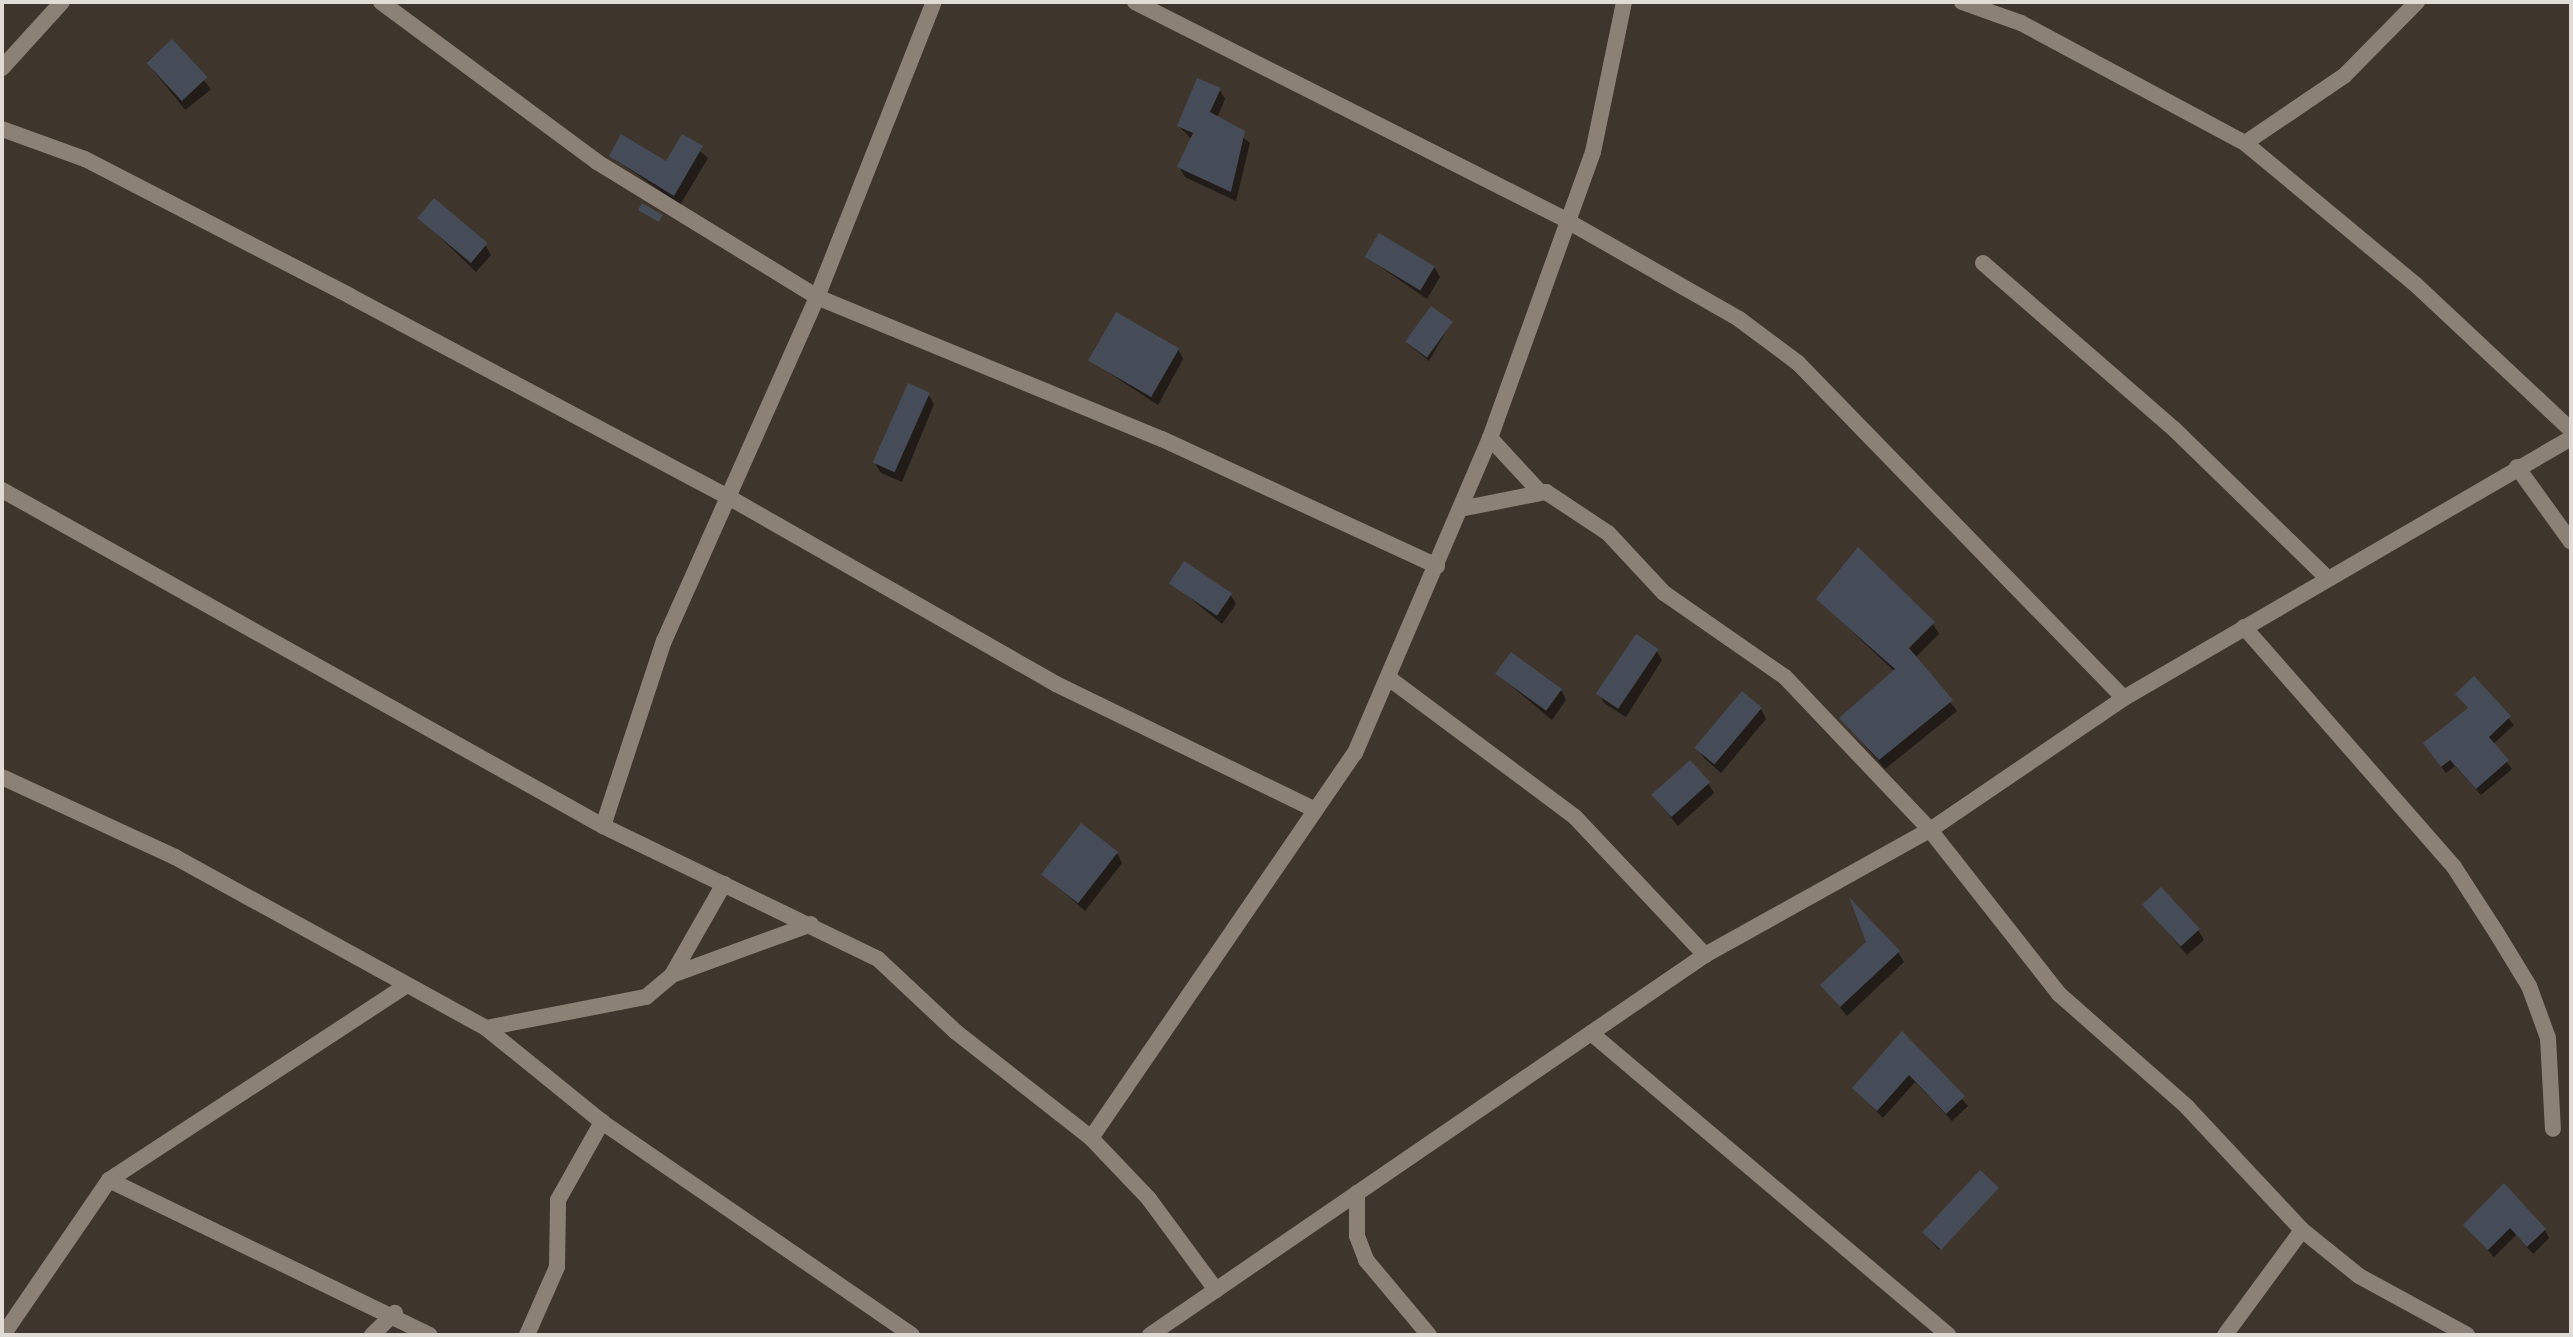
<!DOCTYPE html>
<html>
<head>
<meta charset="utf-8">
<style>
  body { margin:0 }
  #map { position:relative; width:2573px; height:1337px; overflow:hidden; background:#3e352c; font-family:Montserrat,sans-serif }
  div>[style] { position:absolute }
  .shadow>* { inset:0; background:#0007; transform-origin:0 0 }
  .building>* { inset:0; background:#464c57; transform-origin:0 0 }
  .street>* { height:16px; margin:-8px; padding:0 8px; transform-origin:8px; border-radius:8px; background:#8b8177 }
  span { translate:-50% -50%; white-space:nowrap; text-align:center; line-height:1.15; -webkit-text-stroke:6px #211e1a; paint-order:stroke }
  .frame { position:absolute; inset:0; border:4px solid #e0dbd5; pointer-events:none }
</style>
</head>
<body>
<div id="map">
  <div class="shadow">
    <i style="left:172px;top:41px;width:62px;height:33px;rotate:51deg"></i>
    <i style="clip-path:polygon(1219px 89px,1225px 99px,1217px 118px,1250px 143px,1236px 201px,1185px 177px,1179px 167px,1192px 140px,1179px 126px)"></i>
    <i style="clip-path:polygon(683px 136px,708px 158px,680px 205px,611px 156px,667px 164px)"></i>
    <i style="clip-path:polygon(420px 218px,485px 245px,491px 255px,476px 272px)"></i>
    <i style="clip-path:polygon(1366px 257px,1434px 267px,1440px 277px,1427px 299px)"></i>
    <i style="clip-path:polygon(1451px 323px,1429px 361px,1407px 343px)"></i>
    <i style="clip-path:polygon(1178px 349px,1183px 359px,1158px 405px,1091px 361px)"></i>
    <i style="clip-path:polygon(928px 394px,934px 404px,902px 482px,881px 473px,875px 463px)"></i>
    <i style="clip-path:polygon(1172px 583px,1230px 594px,1236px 604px,1222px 624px)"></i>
    <i style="clip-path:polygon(1818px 599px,1933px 624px,1939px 634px,1915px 658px,1957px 711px,1885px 769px,1841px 718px,1895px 672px)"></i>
    <i style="clip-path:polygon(1656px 650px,1662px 660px,1626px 717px,1605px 704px,1599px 694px)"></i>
    <i style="clip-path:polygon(1497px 674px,1561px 690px,1566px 700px,1552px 720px)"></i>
    <i style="clip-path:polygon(2474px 679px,2514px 725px,2493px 744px,2512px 769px,2481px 795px,2455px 766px,2446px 773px,2430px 751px,2469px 709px,2458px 695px)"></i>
    <i style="clip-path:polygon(1761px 709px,1766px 719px,1721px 773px,1704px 758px,1698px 748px)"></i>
    <i style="clip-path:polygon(1708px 783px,1714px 793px,1678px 826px,1654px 797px)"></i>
    <i style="clip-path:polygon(1117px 853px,1122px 863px,1085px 911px,1043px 874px)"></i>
    <i style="clip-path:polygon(2144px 905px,2198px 930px,2204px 940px,2187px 955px)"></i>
    <i style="clip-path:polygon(1868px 942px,1898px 952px,1904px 962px,1847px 1016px,1822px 985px)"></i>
    <i style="clip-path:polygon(1902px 1034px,1968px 1106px,1952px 1121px,1915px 1082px,1883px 1118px,1854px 1088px)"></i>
    <i style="clip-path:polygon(1997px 1189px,1939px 1250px,1923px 1232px)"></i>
    <i style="clip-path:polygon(2466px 1226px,2545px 1230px,2549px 1238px,2533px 1254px,2516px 1235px,2494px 1257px)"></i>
  </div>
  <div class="building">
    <i style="left:172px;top:39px;width:52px;height:35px;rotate:47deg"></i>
    <i style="clip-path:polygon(1197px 78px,1221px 88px,1210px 112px,1245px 131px,1231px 192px,1177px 167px,1193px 133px,1177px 126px)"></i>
    <i style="clip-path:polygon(621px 134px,666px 161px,682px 134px,703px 146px,674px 196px,609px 156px)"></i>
    <i style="left:434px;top:198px;width:70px;height:26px;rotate:40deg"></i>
    <i style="left:642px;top:203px;width:24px;height:8px;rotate:30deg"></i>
    <i style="left:1379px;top:233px;width:65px;height:28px;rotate:31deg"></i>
    <i style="left:1431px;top:306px;width:27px;height:44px;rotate:36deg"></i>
    <i style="left:1116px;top:312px;width:73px;height:56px;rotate:30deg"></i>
    <i style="left:908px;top:383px;width:24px;height:87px;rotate:24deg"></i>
    <i style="clip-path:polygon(1858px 547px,1935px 622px,1909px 648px,1953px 700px,1879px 760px,1839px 718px,1895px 669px,1816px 599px)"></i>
    <i style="left:1184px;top:561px;width:58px;height:27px;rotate:34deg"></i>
    <i style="left:1636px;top:634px;width:27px;height:72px;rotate:34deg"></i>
    <i style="left:1511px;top:652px;width:63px;height:27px;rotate:36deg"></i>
    <i style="clip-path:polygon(2474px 676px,2511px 716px,2489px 737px,2509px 760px,2476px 789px,2450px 760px,2441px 767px,2423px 743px,2468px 708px,2455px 694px)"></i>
    <i style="left:1742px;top:691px;width:26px;height:74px;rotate:40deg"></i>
    <i style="left:1690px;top:760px;width:30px;height:52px;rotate:48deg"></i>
    <i style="left:1081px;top:823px;width:47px;height:65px;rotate:38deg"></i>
    <i style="left:2161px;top:887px;width:57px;height:26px;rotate:47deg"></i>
    <i style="clip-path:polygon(1849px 897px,1900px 951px,1840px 1007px,1820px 985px,1866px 942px)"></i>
    <i style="clip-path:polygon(1902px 1031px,1965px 1096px,1946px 1114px,1909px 1075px,1877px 1111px,1852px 1088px)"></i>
    <i style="left:1980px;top:1170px;width:26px;height:85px;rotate:43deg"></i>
    <i style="clip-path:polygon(2504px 1183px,2546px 1229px,2527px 1247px,2510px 1228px,2488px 1250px,2463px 1225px)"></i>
  </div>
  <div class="street">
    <i style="left:381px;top:2px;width:269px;rotate:36.5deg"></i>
    <i style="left:597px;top:162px;width:258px;rotate:31.5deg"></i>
    <i style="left:817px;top:297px;width:373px;rotate:22.4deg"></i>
    <i style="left:1162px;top:439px;width:303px;rotate:24.8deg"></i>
    <i style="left:1135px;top:2px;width:481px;rotate:26.8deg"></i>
    <i style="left:1564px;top:219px;width:202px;rotate:29.7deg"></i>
    <i style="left:1739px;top:319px;width:74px;rotate:36.7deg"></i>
    <i style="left:1798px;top:363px;width:467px;rotate:45.8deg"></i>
    <i style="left:1962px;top:2px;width:63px;rotate:19.6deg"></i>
    <i style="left:2021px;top:23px;width:254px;rotate:28.2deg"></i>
    <i style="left:2245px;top:143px;width:221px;rotate:39.7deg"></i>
    <i style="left:2415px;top:284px;width:214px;rotate:43.1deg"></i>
    <i style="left:2px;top:68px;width:89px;rotate:-47.7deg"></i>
    <i style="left:2px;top:129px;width:88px;rotate:19.9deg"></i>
    <i style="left:85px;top:159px;width:298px;rotate:27.3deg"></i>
    <i style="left:350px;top:296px;width:430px;rotate:28deg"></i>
    <i style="left:730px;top:498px;width:375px;rotate:29.7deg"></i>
    <i style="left:1056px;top:684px;width:288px;rotate:25.9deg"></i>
    <i style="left:2245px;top:143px;width:120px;rotate:-34.1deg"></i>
    <i style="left:2344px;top:76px;width:104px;rotate:-45.4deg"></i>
    <i style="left:1983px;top:263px;width:253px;rotate:41deg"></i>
    <i style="left:2174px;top:429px;width:212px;rotate:44.2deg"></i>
    <i style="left:1490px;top:438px;width:69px;rotate:47.3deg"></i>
    <i style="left:2517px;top:467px;width:92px;rotate:54.2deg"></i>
    <i style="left:2px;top:490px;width:689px;rotate:29.21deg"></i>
    <i style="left:603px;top:826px;width:305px;rotate:25.8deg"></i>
    <i style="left:878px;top:959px;width:107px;rotate:43.1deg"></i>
    <i style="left:956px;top:1032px;width:172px;rotate:38.1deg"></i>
    <i style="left:1091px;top:1138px;width:84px;rotate:46.4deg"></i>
    <i style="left:1149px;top:1199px;width:113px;rotate:53.6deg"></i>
    <i style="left:1460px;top:509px;width:88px;rotate:-11.2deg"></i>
    <i style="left:1546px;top:492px;width:74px;rotate:33.5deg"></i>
    <i style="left:1608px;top:533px;width:82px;rotate:47deg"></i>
    <i style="left:1664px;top:593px;width:147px;rotate:34.8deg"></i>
    <i style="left:1785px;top:677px;width:211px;rotate:46.5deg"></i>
    <i style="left:1930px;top:830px;width:209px;rotate:51.8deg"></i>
    <i style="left:2059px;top:994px;width:171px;rotate:41.4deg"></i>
    <i style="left:2187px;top:1107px;width:168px;rotate:46.9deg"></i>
    <i style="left:2302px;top:1230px;width:73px;rotate:38.9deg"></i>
    <i style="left:2359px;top:1276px;width:123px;rotate:28.6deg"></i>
    <i style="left:2244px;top:627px;width:319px;rotate:48.8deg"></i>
    <i style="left:2454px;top:867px;width:77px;rotate:57.1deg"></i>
    <i style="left:2496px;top:932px;width:63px;rotate:58.6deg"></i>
    <i style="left:2529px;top:986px;width:55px;rotate:69.9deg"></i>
    <i style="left:2548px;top:1038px;width:91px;rotate:86.9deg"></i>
    <i style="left:1390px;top:679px;width:231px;rotate:36.7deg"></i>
    <i style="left:1575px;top:817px;width:190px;rotate:46.7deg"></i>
    <i style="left:2px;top:777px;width:191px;rotate:24.8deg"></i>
    <i style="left:175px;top:857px;width:355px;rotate:28.8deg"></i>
    <i style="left:486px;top:1028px;width:149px;rotate:39deg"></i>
    <i style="left:602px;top:1122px;width:376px;rotate:34.5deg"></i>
    <i style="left:603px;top:826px;width:195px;rotate:-71.8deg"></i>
    <i style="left:664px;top:641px;width:376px;rotate:-66deg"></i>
    <i style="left:817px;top:297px;width:317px;rotate:-68.4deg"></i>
    <i style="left:672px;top:975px;width:148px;rotate:-20.1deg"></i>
    <i style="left:486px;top:1028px;width:163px;rotate:-11deg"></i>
    <i style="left:646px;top:997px;width:34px;rotate:-40deg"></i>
    <i style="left:672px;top:975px;width:105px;rotate:-60.3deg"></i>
    <i style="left:1591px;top:1033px;width:468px;rotate:40.2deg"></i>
    <i style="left:1091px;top:1138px;width:467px;rotate:-55.6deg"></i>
    <i style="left:1355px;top:753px;width:343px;rotate:-66.8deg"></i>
    <i style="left:1490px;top:438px;width:304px;rotate:-70.2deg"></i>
    <i style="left:1593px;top:152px;width:153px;rotate:-78.3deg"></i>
    <i style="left:109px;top:1180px;width:356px;rotate:25.8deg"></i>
    <i style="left:1357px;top:1193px;width:43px;rotate:90deg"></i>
    <i style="left:1357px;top:1236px;width:26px;rotate:69deg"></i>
    <i style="left:1366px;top:1260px;width:98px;rotate:50deg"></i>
    <i style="left:3px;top:1335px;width:188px;rotate:-55.6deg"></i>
    <i style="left:109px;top:1180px;width:356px;rotate:-33.2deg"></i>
    <i style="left:372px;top:1335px;width:32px;rotate:-44deg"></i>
    <i style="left:527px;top:1335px;width:74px;rotate:-66.2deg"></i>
    <i style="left:557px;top:1267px;width:67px;rotate:-89.1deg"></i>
    <i style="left:558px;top:1200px;width:90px;rotate:-60.6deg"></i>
    <i style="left:1150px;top:1335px;width:673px;rotate:-34.4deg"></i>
    <i style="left:1705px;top:955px;width:257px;rotate:-29.1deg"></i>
    <i style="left:1930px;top:830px;width:235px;rotate:-34.2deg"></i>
    <i style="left:2124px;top:698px;width:517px;rotate:-30.18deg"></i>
    <i style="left:2225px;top:1335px;width:130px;rotate:-53.7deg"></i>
  </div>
  <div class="frame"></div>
</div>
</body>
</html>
